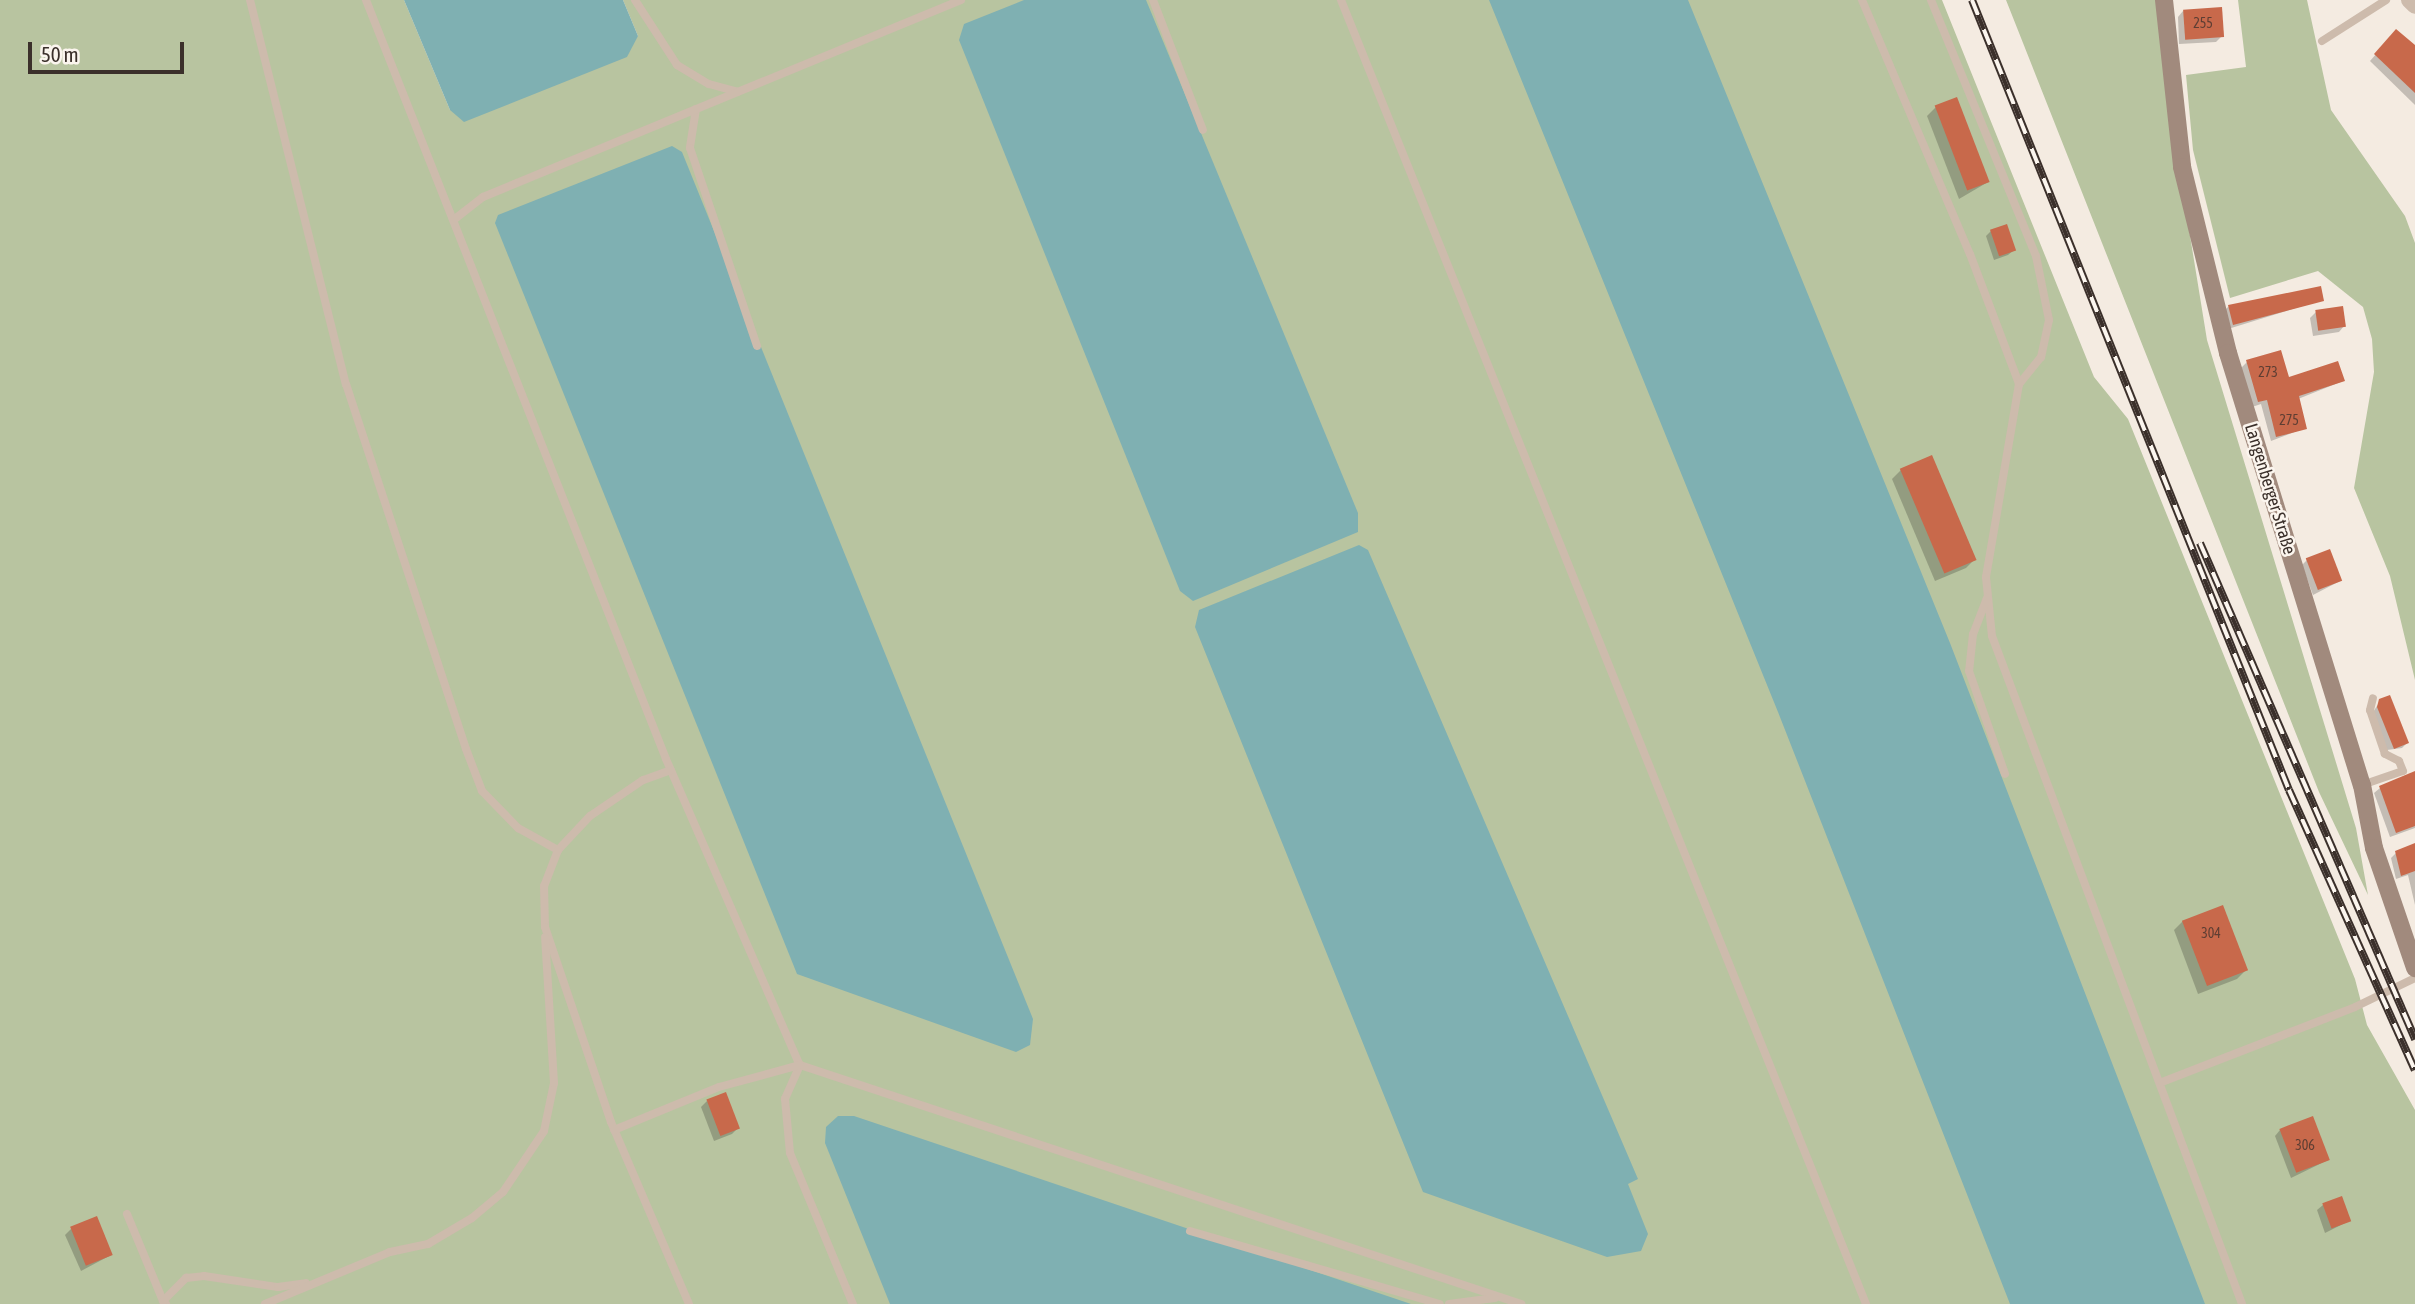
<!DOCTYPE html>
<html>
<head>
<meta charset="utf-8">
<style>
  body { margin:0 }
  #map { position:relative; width:2415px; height:1304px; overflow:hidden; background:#f4ebe1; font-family:"Asap Condensed",sans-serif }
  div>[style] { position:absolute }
  .green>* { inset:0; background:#b8c4a0 }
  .water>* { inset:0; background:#7fb0b2 }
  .shadow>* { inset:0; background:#0003 }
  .building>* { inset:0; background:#c8694b; transform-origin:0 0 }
  .service>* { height:8px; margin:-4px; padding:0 4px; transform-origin:4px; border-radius:4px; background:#cdbbac }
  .minor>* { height:16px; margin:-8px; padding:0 8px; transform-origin:8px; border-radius:8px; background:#cdbbac }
  .secondary>* { height:18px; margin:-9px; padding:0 9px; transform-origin:9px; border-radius:9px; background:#a18a7d }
  .rail>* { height:8px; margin-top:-4px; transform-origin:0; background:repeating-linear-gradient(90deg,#fbf5ee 0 16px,#3b302b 0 32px); box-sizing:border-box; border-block:2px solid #3b302b }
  span { translate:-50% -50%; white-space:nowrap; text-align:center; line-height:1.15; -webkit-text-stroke:5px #fbf5ee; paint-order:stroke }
  .number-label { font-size:14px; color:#5e3e33 }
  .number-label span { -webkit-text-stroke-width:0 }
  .street-label { font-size:18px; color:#3b302b }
  .scale { position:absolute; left:28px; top:42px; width:156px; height:32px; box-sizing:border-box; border:4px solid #3b302b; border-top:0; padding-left:9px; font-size:21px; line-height:24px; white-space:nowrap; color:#3b302b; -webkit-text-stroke:5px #fbf5ee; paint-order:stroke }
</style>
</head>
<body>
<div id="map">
  <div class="green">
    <i style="clip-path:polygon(0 0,404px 0,450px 110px,638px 36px,623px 0,1942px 0,2094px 377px,2128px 419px,2355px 979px,2367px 1025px,2415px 1110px,2415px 1304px,0 1304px)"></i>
    <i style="clip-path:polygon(2006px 0,2162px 0,2179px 168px,2207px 340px,2356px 828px,2368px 895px,2319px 792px)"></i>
    <i style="clip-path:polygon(2238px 0,2307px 0,2331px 110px,2405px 216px,2415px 243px,2415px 680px,2390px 576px,2354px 488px,2374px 372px,2372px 339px,2363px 307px,2318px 271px,2230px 298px,2193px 150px,2186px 75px,2246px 67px)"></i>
  </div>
  <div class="water">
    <i style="clip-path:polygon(404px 0,623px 0,638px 36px,627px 57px,464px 122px,450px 110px)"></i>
    <i style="clip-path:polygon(1024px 0,1146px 0,1358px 513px,1358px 532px,1193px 601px,1180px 591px,959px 40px,964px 24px)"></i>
    <i style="clip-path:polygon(1489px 0,1688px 0,1950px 643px,2205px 1304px,2010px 1304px,1778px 712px)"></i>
    <i style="clip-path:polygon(672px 146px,682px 152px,1033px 1019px,1030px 1045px,1016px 1052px,797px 974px,495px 223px,498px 215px)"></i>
    <i style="clip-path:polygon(1359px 545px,1368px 550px,1638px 1179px,1628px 1184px,1648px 1234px,1641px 1251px,1607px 1257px,1423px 1192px,1195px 627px,1199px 610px)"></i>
    <i style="clip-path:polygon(838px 1116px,854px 1116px,1411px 1304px,890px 1304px,825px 1143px,826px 1127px)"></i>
  </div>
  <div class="shadow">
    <i style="clip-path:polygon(2183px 11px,2222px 36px,2216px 42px,2179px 44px,2178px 17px)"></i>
    <i style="clip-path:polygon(2391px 37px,2415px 50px,2415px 105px,2370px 61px)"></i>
    <i style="clip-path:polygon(1936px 107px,1988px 182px,1959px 199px,1927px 116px)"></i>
    <i style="clip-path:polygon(1991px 231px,2014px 250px,2008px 255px,1994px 260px,1986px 236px)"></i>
    <i style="clip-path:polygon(2322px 300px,2228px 329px,2224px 311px,2229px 306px)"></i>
    <i style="clip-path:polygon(2316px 312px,2344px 326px,2339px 332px,2313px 336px,2310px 318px)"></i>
    <i style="clip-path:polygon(2247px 362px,2288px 380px,2343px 381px,2298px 399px,2305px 428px,2271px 441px,2261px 404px,2252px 407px,2241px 368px)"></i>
    <i style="clip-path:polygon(1901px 470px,1975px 559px,1966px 568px,1935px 581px,1892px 479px)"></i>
    <i style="clip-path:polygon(2307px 560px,2340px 581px,2313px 595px,2302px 565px)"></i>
    <i style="clip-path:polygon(2380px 701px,2407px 743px,2402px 748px,2387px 750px,2372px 714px)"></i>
    <i style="clip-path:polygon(2415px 784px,2415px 828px,2390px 837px,2374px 793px,2380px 788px)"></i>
    <i style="clip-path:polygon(2396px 853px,2415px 853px,2415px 905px,2408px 875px,2396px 879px,2391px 858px)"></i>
    <i style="clip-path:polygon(2183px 921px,2246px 970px,2237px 979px,2198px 994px,2174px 930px)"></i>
    <i style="clip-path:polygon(707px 1101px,738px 1128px,732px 1134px,714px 1141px,701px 1107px)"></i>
    <i style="clip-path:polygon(2280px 1130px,2328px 1160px,2291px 1178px,2275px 1136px)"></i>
    <i style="clip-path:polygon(2323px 1205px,2349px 1221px,2325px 1233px,2317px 1210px)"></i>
    <i style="clip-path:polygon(71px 1229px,111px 1255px,81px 1271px,65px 1235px)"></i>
  </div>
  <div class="building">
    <i style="left:2222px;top:7px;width:30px;height:39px;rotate:86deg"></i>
    <i style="clip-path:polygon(2396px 29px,2415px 45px,2415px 93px,2374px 54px)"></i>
    <i style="left:1957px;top:97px;width:91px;height:24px;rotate:69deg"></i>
    <i style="left:2007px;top:224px;width:28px;height:18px;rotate:71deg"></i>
    <i style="clip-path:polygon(2321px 286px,2324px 301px,2233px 325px,2228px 305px)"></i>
    <i style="left:2343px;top:306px;width:21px;height:28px;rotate:82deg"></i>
    <i style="clip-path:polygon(2281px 350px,2289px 377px,2338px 361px,2345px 381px,2299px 396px,2307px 429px,2276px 437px,2267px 400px,2258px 402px,2246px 360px)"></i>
    <i style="left:1932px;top:455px;width:114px;height:35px;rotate:67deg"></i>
    <i style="left:2330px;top:549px;width:34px;height:26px;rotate:69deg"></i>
    <i style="clip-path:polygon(2390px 695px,2409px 743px,2394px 749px,2377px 707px,2379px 699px)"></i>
    <i style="clip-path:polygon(2415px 771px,2415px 826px,2396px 833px,2379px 786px)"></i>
    <i style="clip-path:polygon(2415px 843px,2415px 871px,2401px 876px,2395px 851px)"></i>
    <i style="left:2223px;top:905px;width:70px;height:44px;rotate:69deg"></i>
    <i style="left:726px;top:1092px;width:39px;height:21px;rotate:69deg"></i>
    <i style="left:2313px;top:1116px;width:47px;height:36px;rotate:69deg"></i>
    <i style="left:2342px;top:1196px;width:27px;height:21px;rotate:70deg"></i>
    <i style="left:97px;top:1216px;width:42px;height:29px;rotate:68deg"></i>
  </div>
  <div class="service">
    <i style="left:250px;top:0;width:396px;rotate:76deg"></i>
    <i style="left:346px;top:384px;width:384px;rotate:71.8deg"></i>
    <i style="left:466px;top:749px;width:45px;rotate:69.1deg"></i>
    <i style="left:482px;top:791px;width:52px;rotate:45.8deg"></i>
    <i style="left:518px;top:828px;width:46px;rotate:28.8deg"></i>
    <i style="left:366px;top:0;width:816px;rotate:68.43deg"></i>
    <i style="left:666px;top:759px;width:334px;rotate:66.4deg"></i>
    <i style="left:800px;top:1065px;width:760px;rotate:18.34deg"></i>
    <i style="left:635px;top:0;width:77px;rotate:57.1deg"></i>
    <i style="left:677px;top:65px;width:37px;rotate:31deg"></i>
    <i style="left:709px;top:84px;width:30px;rotate:15deg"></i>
    <i style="left:1153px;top:0;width:139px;rotate:69deg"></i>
    <i style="left:1341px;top:0;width:1406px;rotate:68.07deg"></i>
    <i style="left:1862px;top:0;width:276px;rotate:67deg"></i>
    <i style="left:1970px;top:254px;width:139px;rotate:69.3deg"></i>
    <i style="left:2019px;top:384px;width:196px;rotate:99.7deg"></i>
    <i style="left:1986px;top:577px;width:59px;rotate:84.2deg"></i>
    <i style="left:1992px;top:636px;width:713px;rotate:69.48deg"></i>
    <i style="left:1931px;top:0;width:277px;rotate:67.7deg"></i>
    <i style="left:2036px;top:256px;width:65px;rotate:78.5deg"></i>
    <i style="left:2049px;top:320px;width:38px;rotate:102deg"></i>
    <i style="left:2041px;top:357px;width:35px;rotate:129deg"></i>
    <i style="left:2322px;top:41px;width:76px;rotate:-32.6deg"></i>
    <i style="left:696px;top:109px;width:39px;rotate:99deg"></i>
    <i style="left:690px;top:148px;width:209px;rotate:71.3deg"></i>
    <i style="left:456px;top:218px;width:34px;rotate:-38deg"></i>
    <i style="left:483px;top:197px;width:517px;rotate:-22.4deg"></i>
    <i style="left:1987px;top:598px;width:39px;rotate:111deg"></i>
    <i style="left:1973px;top:634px;width:37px;rotate:96deg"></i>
    <i style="left:1969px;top:671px;width:109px;rotate:70.7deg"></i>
    <i style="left:671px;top:770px;width:30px;rotate:160deg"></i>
    <i style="left:643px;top:780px;width:64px;rotate:145.8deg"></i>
    <i style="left:590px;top:816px;width:47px;rotate:133.3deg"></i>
    <i style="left:558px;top:850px;width:39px;rotate:111deg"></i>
    <i style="left:544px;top:886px;width:41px;rotate:88.6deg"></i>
    <i style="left:545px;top:927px;width:206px;rotate:71.3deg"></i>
    <i style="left:611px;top:1122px;width:198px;rotate:66.8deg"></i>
    <i style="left:2362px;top:785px;width:43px;rotate:-18.9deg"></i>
    <i style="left:2403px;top:771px;width:11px;rotate:-112deg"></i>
    <i style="left:2399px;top:761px;width:16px;rotate:-153deg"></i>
    <i style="left:2385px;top:754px;width:46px;rotate:-108.8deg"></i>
    <i style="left:2370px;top:710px;width:12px;rotate:-76deg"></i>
    <i style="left:800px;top:1065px;width:37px;rotate:114deg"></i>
    <i style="left:785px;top:1099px;width:54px;rotate:84.7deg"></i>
    <i style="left:790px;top:1153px;width:164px;rotate:67.4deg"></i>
    <i style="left:2162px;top:1082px;width:207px;rotate:-21.2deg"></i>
    <i style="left:2355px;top:1007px;width:67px;rotate:-25.8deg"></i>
    <i style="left:614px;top:1130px;width:113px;rotate:-22.3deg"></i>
    <i style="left:719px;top:1087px;width:84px;rotate:-15.2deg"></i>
    <i style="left:127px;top:1214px;width:94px;rotate:67.5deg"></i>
    <i style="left:1190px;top:1231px;width:260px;rotate:16.3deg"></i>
    <i style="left:166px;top:1304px;width:4px;rotate:-135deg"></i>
    <i style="left:163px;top:1301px;width:33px;rotate:-45deg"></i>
    <i style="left:186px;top:1278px;width:18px;rotate:-6deg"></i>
    <i style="left:204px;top:1276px;width:75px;rotate:8.5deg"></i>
    <i style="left:278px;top:1287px;width:28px;rotate:-8deg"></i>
    <i style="left:265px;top:1304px;width:135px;rotate:-22.6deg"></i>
    <i style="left:390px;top:1252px;width:39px;rotate:-12deg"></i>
    <i style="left:428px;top:1244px;width:51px;rotate:-30.6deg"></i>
    <i style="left:472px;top:1218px;width:40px;rotate:-40deg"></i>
    <i style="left:503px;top:1192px;width:73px;rotate:-56.1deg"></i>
    <i style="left:544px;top:1131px;width:49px;rotate:-78.2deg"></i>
    <i style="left:554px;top:1083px;width:146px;rotate:-93.5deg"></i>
    <i style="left:1449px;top:1304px;width:46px;rotate:-7.4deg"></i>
  </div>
  <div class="minor">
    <i style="left:2409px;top:0;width:8px;rotate:45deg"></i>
  </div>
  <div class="secondary">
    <i style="left:2164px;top:0;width:168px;rotate:83.8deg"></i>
    <i style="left:2182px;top:167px;width:192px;rotate:76.1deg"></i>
    <i style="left:2228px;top:353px;width:452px;rotate:72.8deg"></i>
    <i style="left:2362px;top:785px;width:64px;rotate:79.2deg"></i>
    <i style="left:2374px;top:848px;width:127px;rotate:71.1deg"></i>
  </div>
  <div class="rail">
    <i style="left:1972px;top:0;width:851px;rotate:68.14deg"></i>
    <i style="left:2289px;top:790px;width:307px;rotate:65.8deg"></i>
    <i style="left:2200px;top:543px;width:541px;rotate:66.56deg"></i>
  </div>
  <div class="number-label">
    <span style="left:2203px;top:23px">255</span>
    <span style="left:2268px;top:372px">273</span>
    <span style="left:2289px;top:420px">275</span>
    <span style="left:2211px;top:933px">304</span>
    <span style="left:2305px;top:1145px">306</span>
  </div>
  <div class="street-label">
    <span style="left:2270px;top:489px;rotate:73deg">Langenberger Straße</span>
  </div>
  <div class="scale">50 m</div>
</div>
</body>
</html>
